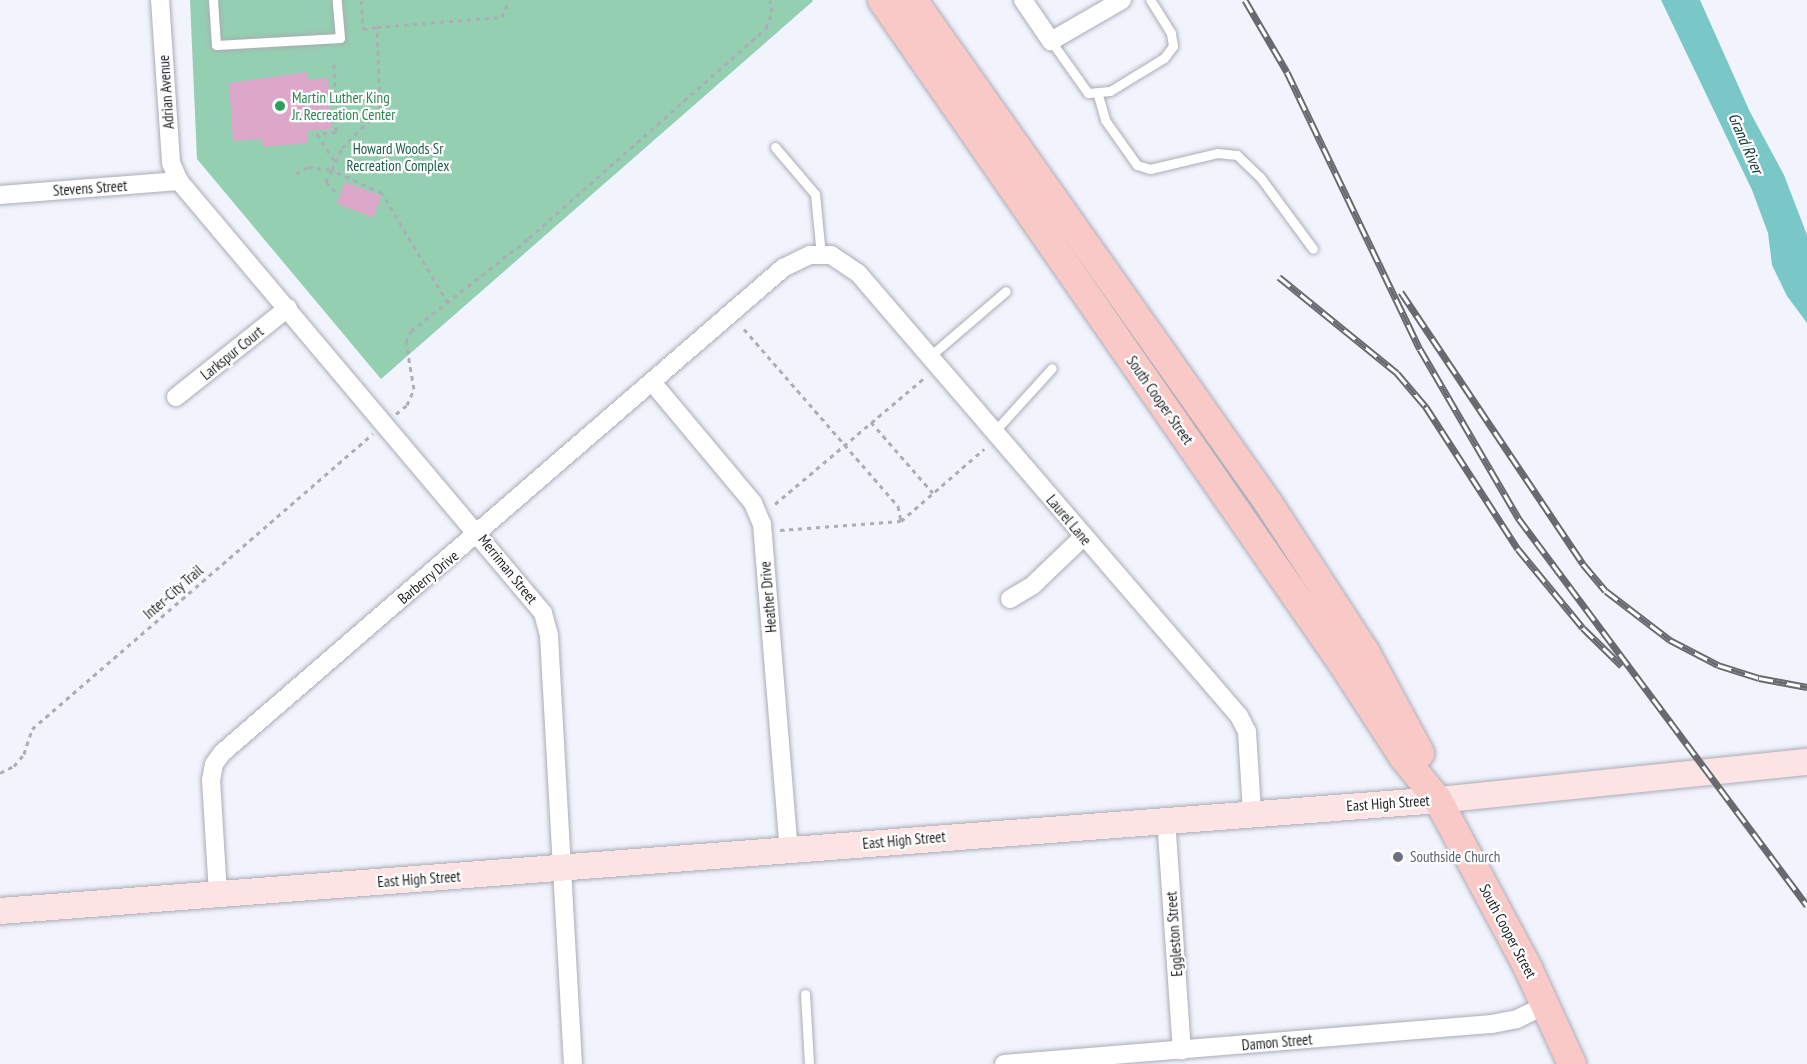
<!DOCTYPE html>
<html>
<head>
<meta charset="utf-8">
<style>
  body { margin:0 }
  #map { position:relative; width:1807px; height:1064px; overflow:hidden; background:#f1f3fd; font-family:"PT Sans Narrow",sans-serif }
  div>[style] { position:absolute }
  .green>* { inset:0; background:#95cfb1 }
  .water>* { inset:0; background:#7ac7c7 }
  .building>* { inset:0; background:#dca7c9; transform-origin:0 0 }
  .path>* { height:3px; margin-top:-1.5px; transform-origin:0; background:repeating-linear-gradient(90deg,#acaeb5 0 4.5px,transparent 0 9px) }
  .roads { filter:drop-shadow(0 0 2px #aaacb5) drop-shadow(0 0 2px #aaacb5) }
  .lane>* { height:9px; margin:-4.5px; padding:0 4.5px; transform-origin:4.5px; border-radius:4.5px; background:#fff }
  .street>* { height:18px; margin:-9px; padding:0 9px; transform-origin:9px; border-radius:9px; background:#fff }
  .secondary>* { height:26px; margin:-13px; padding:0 13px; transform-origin:13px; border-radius:13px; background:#fce4e4 }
  .primary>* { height:28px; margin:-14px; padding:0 14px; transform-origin:14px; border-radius:14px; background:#f9c9c8 }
  .rail>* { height:7px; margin-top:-3.5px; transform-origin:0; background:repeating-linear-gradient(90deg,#fff 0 14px,#686a6f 0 28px); box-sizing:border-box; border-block:2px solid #686a6f }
  .dots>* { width:16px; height:16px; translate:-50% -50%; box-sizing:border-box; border:3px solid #fff; border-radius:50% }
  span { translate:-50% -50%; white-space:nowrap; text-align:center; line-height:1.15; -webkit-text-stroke:4.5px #fff; paint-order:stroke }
  .street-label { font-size:15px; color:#1e1f22 }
  .leisure-label { font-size:15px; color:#27864d }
  .left { translate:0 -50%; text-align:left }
  .park-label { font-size:15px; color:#1b6244 }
  .worship-label { font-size:15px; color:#5b616d }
  .water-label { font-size:16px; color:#0f3535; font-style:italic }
</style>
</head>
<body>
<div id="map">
  <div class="green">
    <i style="clip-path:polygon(190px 0,812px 0,813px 1px,381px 379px,197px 159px)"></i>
  </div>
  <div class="water">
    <i style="clip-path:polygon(1661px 0,1700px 0,1750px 112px,1784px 175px,1807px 235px,1807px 323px,1787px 296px,1772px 265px,1768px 233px,1752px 190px)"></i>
  </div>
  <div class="building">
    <i style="clip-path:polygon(307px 72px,307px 80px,328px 78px,332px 129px,307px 131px,308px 143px,263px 147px,262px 139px,233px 141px,229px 83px)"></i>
    <i style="left:345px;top:182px;width:39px;height:23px;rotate:21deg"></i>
  </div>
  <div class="path">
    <i style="left:361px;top:0;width:29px;rotate:86deg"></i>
    <i style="left:363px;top:29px;width:14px;rotate:-8deg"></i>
    <i style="left:334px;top:64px;width:68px;rotate:88.3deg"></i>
    <i style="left:336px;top:132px;width:19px;rotate:174deg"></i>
    <i style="left:317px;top:134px;width:33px;rotate:57deg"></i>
    <i style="left:296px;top:174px;width:14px;rotate:-30deg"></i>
    <i style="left:308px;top:167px;width:24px;rotate:7deg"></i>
    <i style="left:332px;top:170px;width:13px;rotate:117deg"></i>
    <i style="left:326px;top:182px;width:13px;rotate:45deg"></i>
    <i style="left:448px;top:303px;width:128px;rotate:-121deg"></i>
    <i style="left:382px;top:193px;width:55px;rotate:-155.3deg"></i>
    <i style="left:332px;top:170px;width:24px;rotate:-66deg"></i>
    <i style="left:342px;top:148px;width:54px;rotate:-45.7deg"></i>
    <i style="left:380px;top:109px;width:82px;rotate:-92.1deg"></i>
    <i style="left:377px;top:27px;width:125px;rotate:-4.6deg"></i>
    <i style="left:502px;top:17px;width:18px;rotate:-68deg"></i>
    <i style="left:744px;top:329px;width:235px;rotate:49deg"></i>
    <i style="left:898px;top:506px;width:15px;rotate:79deg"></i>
    <i style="left:396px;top:414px;width:14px;rotate:-39deg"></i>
    <i style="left:407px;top:405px;width:17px;rotate:-66deg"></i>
    <i style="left:414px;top:389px;width:48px;rotate:-99.7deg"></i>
    <i style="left:406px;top:342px;width:12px;rotate:-66deg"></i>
    <i style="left:411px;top:331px;width:150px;rotate:-38.2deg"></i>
    <i style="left:529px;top:238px;width:317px;rotate:-41.5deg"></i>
    <i style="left:766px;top:28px;width:17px;rotate:-69deg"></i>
    <i style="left:772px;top:12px;width:12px;rotate:-99deg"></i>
    <i style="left:871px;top:422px;width:94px;rotate:48.9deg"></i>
    <i style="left:775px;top:504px;width:195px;rotate:-40.2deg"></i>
    <i style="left:780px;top:530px;width:121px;rotate:-4.3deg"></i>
    <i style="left:901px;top:521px;width:110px;rotate:-40.9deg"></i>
    <i style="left:0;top:773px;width:16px;rotate:-27deg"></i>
    <i style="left:14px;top:766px;width:16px;rotate:-50deg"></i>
    <i style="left:24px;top:754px;width:26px;rotate:-72deg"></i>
    <i style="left:32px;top:729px;width:451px;rotate:-40.9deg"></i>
  </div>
  <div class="roads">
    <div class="lane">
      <i style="left:213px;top:0;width:45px;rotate:86.2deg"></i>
      <i style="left:216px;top:45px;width:124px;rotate:-3.2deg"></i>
      <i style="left:340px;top:38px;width:38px;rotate:-95deg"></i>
      <i style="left:1051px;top:41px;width:64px;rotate:54.6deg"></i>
      <i style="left:1088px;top:93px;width:22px;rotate:-5deg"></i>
      <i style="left:1110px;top:91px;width:63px;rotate:-31.4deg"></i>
      <i style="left:1164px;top:58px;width:15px;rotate:-53deg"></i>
      <i style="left:1173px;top:46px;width:13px;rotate:-99deg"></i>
      <i style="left:1171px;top:33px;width:39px;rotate:-122deg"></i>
      <i style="left:1098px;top:95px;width:26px;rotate:74deg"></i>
      <i style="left:1105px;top:120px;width:55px;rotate:54.6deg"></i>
      <i style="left:1137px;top:165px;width:14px;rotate:17deg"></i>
      <i style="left:1150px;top:169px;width:69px;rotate:-13.4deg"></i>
      <i style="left:1217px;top:153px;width:20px;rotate:6deg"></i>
      <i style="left:1237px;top:155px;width:32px;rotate:44deg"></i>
      <i style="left:1260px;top:177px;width:89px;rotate:53.6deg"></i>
      <i style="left:775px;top:147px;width:62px;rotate:49.6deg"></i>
      <i style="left:815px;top:194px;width:61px;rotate:84.4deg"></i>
      <i style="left:929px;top:357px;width:101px;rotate:-40.6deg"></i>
      <i style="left:994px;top:432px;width:86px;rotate:-47.8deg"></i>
      <i style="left:805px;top:994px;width:70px;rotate:86.7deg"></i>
    </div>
    <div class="street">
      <i style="left:160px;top:0;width:163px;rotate:86.1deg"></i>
      <i style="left:171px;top:163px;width:20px;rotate:66deg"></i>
      <i style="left:179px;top:181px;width:565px;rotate:49.88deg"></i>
      <i style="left:543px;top:613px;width:24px;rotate:75deg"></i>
      <i style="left:549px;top:636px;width:429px;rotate:86.8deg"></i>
      <i style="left:1023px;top:0;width:50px;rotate:55.7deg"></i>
      <i style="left:1051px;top:41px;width:82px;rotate:-30deg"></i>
      <i style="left:0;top:195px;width:180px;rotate:-4.5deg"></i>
      <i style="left:652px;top:382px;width:158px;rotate:50.1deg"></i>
      <i style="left:753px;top:503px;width:23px;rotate:67deg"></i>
      <i style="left:762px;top:524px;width:326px;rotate:85.3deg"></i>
      <i style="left:176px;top:397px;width:143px;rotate:-38.5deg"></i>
      <i style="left:1010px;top:599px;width:27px;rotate:-31deg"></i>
      <i style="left:1033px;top:585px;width:69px;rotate:-43.8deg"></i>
      <i style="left:1166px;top:818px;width:233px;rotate:86.1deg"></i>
      <i style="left:218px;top:894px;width:114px;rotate:-93.5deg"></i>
      <i style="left:211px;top:780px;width:16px;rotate:-79deg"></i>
      <i style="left:214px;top:764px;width:14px;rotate:-54deg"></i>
      <i style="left:222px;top:753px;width:742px;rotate:-40.84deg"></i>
      <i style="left:783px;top:268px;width:30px;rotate:-26deg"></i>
      <i style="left:810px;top:255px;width:21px"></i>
      <i style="left:831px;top:255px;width:32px;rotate:34deg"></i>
      <i style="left:858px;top:273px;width:584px;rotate:49.3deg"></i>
      <i style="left:1239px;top:716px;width:18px;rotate:63deg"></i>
      <i style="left:1247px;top:732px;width:80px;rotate:86.4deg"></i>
      <i style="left:1004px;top:1064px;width:490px;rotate:-4.7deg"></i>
      <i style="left:1492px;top:1024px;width:25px;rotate:-11deg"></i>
      <i style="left:1517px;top:1019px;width:32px;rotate:-26deg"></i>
    </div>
    <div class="secondary">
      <i style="left:0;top:911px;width:1442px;rotate:-4.41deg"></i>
      <i style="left:1438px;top:800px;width:371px;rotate:-5.9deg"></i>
    </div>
    <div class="primary">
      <i style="left:882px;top:0;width:807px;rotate:55.25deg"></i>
      <i style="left:1342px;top:663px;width:112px;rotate:57deg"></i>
      <i style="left:1403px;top:757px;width:55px;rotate:50.9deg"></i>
      <i style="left:1438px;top:800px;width:191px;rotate:61.8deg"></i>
      <i style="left:1528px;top:968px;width:106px;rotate:65.4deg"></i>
      <i style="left:913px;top:0;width:617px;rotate:54.76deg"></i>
      <i style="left:1269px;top:504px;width:178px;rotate:56.9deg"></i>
      <i style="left:1366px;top:653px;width:114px;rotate:61.6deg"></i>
    </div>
  </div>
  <div class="rail">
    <i style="left:1245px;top:0;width:83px;rotate:59.7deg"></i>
    <i style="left:1287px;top:72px;width:307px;rotate:64.4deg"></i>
    <i style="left:1420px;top:349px;width:197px;rotate:59.8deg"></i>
    <i style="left:1519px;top:519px;width:482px;rotate:53.3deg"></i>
    <i style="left:1279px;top:277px;width:152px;rotate:39.1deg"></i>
    <i style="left:1397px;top:373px;width:45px;rotate:49.5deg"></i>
    <i style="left:1426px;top:407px;width:169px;rotate:57.1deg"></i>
    <i style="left:1518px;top:549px;width:102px;rotate:50.6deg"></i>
    <i style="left:1583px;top:628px;width:54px;rotate:44.3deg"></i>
    <i style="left:1401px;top:292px;width:327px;rotate:56.2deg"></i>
    <i style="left:1583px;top:564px;width:35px;rotate:50deg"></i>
    <i style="left:1606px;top:591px;width:81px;rotate:37.4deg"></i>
    <i style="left:1670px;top:640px;width:54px;rotate:27.5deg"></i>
    <i style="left:1718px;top:665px;width:43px;rotate:17.6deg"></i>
    <i style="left:1759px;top:678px;width:49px;rotate:10.6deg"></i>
  </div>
  <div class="dots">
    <i style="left:280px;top:106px;background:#2e9e5b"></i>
    <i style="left:1398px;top:857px;background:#6b7280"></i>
  </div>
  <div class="street-label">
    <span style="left:166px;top:92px;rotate:-94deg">Adrian Avenue</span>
    <span style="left:90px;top:188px;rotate:-4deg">Stevens Street</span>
    <span style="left:232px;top:353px;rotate:-39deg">Larkspur Court</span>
    <span style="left:1160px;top:400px;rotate:55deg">South Cooper Street</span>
    <span style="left:1069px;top:520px;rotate:50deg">Laurel Lane</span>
    <span style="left:508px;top:569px;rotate:51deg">Merriman Street</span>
    <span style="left:428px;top:577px;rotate:-40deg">Barberry Drive</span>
    <span style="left:173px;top:592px;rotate:-41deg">Inter-City Trail</span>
    <span style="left:768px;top:597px;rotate:-95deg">Heather Drive</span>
    <span style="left:1388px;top:803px;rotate:-4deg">East High Street</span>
    <span style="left:904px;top:840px;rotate:-5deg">East High Street</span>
    <span style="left:419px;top:879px;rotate:-4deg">East High Street</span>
    <span style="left:1508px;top:931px;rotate:62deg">South Cooper Street</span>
    <span style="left:1174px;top:934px;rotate:-94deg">Eggleston Street</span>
    <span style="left:1277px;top:1042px;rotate:-5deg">Damon Street</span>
  </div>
  <div class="leisure-label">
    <span class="left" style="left:292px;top:106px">Martin Luther King<br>Jr. Recreation Center</span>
  </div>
  <div class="park-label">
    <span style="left:398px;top:157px">Howard Woods Sr<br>Recreation Complex</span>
  </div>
  <div class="worship-label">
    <span class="left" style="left:1410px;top:857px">Southside Church</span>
  </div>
  <div class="water-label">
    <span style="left:1746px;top:143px;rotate:67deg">Grand River</span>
  </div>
</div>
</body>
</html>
